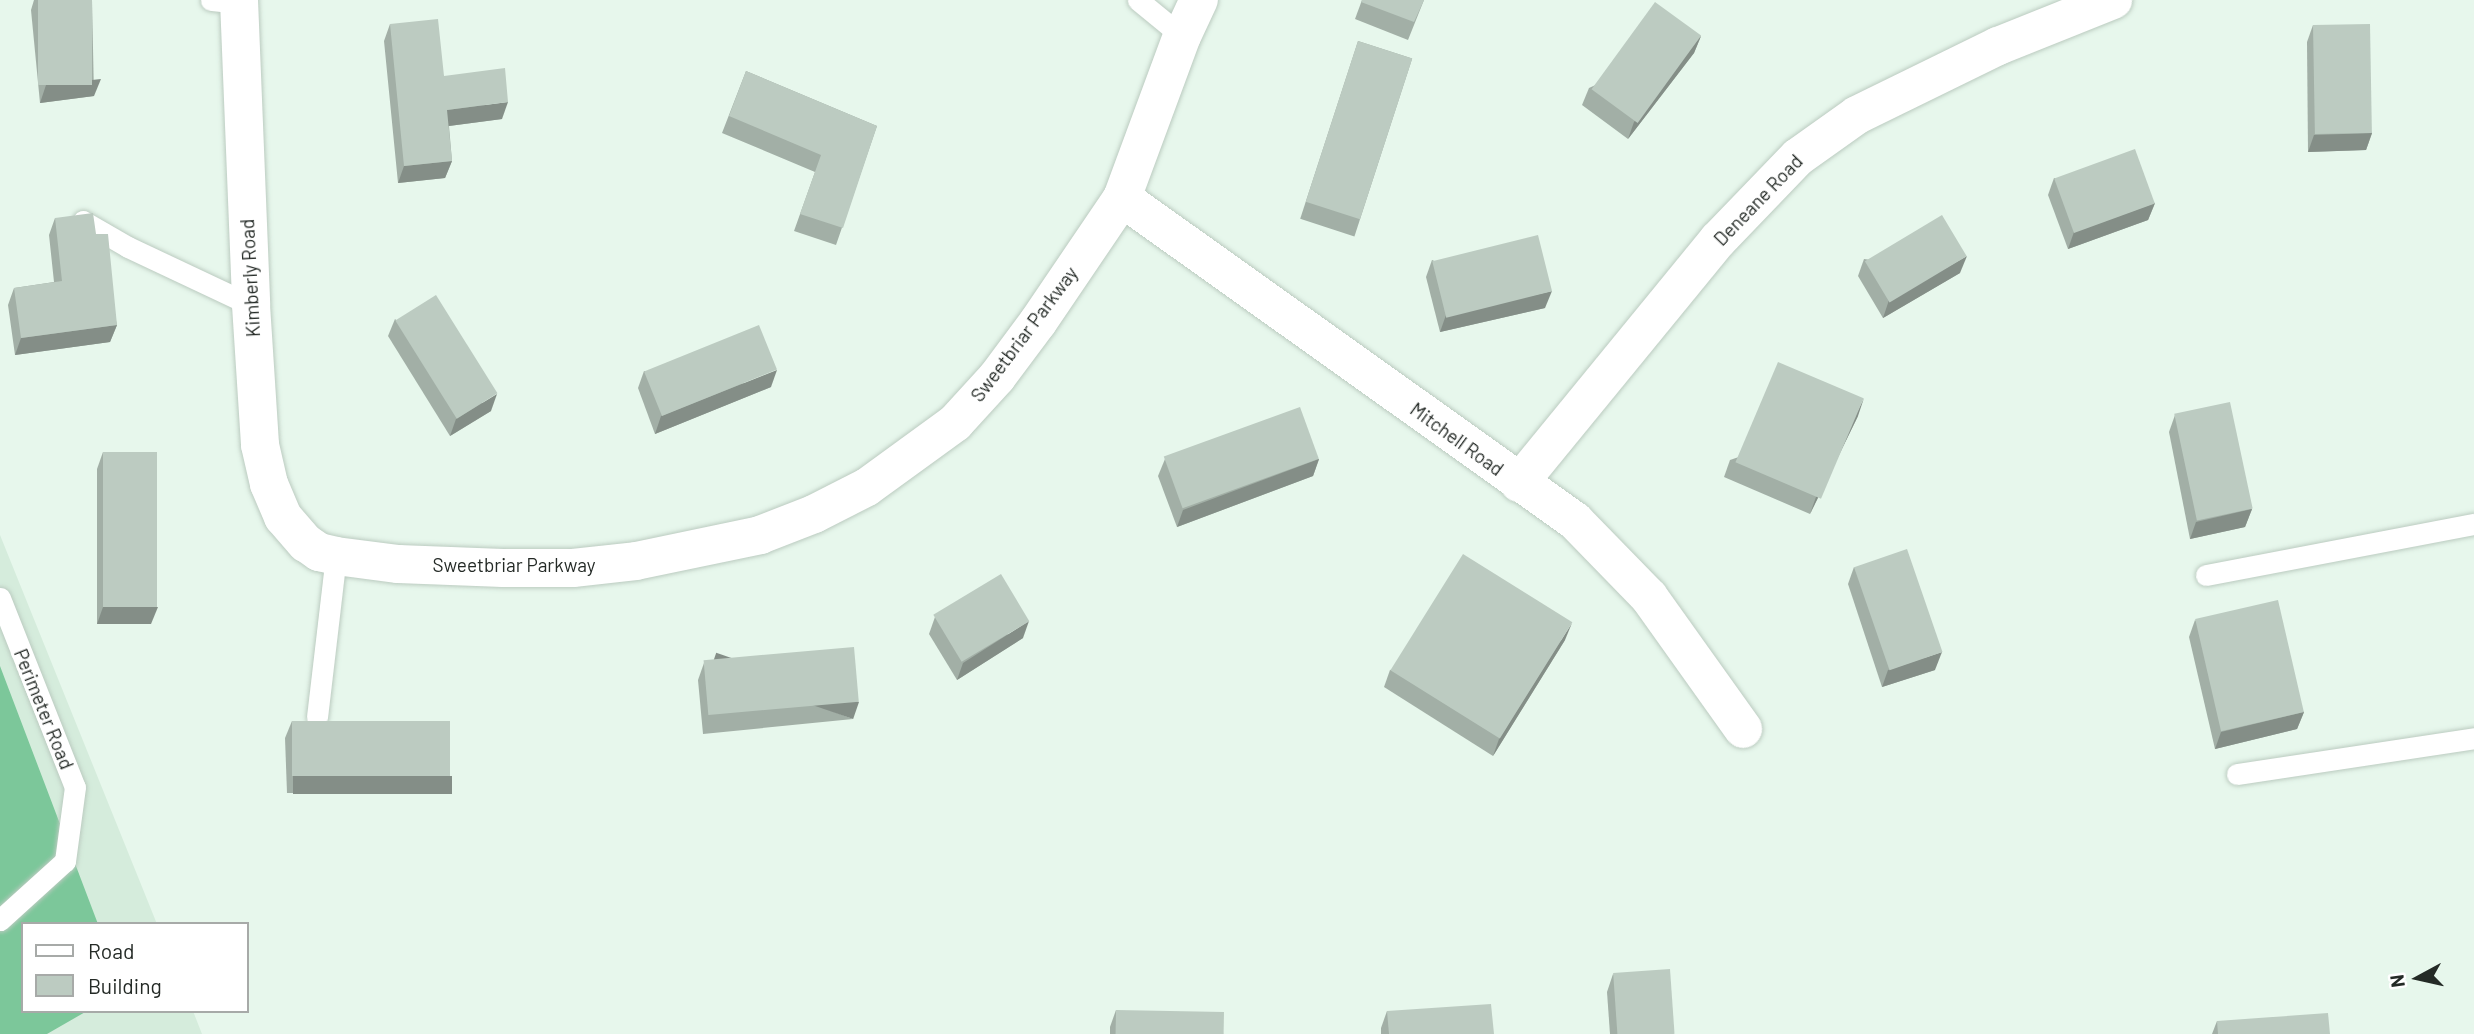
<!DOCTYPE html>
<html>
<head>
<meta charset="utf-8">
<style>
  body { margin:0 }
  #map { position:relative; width:2474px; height:1034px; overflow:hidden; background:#e7f7ec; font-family:Barlow,sans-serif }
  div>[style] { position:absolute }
  .built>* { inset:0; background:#d5ecdc }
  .forest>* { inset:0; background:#7cc79a }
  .roads { filter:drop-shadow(0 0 2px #bbcbc0) drop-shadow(0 0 2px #bbcbc0) }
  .service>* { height:21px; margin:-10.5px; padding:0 10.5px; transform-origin:10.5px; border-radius:10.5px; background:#fff }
  .minor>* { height:38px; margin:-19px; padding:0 19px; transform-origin:19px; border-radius:19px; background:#fff }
  .wall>* { inset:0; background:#a2afa6; transform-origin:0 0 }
  .shaded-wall>* { inset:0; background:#848e87; transform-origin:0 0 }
  .building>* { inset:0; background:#bccbc1; transform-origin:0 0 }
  span { translate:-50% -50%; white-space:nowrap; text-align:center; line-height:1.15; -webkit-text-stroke:6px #fff; paint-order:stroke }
  .street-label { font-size:19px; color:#242a26 }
  .legend { position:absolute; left:21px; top:922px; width:228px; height:91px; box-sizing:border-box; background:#fff; border:2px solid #a7aaa8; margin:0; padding:9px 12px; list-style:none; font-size:21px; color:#242a26 }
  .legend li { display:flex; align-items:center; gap:14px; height:35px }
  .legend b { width:35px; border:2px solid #a7aaa8 }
  .north { position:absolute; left:2383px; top:943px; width:70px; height:70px; -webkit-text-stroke:5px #fff; paint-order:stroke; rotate:262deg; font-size:19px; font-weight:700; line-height:28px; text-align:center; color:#242a26 }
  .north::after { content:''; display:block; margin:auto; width:24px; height:32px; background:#242a26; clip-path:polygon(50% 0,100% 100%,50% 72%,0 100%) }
</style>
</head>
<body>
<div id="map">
  <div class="built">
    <i style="clip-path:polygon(0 535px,157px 924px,23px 924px,23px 1011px,193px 1011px,202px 1034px,0 1034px)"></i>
  </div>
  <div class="forest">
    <i style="clip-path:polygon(0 666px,98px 924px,23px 924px,23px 1011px,87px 1011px,47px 1034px,0 1034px)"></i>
  </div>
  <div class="roads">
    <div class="service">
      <i style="left:211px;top:0;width:28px;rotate:6deg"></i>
      <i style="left:1138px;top:0;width:57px;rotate:39.3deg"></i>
      <i style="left:83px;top:221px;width:52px;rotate:30deg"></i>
      <i style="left:128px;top:247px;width:136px;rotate:25.2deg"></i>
      <i style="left:2206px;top:575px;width:273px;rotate:-10.8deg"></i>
      <i style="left:0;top:598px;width:203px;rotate:68.4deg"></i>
      <i style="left:75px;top:787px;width:75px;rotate:97.7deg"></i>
      <i style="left:65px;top:861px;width:88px;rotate:137.8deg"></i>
      <i style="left:317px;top:717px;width:162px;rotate:-83.3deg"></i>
      <i style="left:2237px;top:774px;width:240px;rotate:-8.6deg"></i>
    </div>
    <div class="minor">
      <i style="left:239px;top:0;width:305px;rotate:87.7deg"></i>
      <i style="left:251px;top:305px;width:140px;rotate:86.3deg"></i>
      <i style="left:260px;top:445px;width:40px;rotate:77deg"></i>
      <i style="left:269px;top:484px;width:36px;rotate:67deg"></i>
      <i style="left:283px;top:517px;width:35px;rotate:49deg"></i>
      <i style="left:306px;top:543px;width:16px;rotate:35deg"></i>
      <i style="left:319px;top:552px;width:17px;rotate:13deg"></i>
      <i style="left:336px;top:556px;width:63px;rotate:7.4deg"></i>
      <i style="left:398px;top:564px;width:105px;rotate:2.2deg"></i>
      <i style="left:503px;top:568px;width:70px"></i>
      <i style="left:573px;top:568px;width:63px;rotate:-6.3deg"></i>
      <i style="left:636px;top:561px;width:127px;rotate:-11.8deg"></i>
      <i style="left:760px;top:535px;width:58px;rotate:-21.3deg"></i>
      <i style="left:814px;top:514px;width:59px;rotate:-27deg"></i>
      <i style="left:867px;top:487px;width:109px;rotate:-36deg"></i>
      <i style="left:955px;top:423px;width:62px;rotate:-47.6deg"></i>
      <i style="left:997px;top:377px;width:69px;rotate:-53.3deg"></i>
      <i style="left:1038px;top:322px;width:150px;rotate:-55.9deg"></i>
      <i style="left:1122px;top:198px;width:173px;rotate:-69.7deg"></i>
      <i style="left:1182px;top:36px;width:40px;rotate:-65deg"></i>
      <i style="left:1122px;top:198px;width:556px;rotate:35.49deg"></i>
      <i style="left:1575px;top:521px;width:106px;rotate:45.8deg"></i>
      <i style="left:1649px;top:597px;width:162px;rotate:54.5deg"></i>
      <i style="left:1519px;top:483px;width:314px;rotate:-50.7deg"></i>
      <i style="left:1718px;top:240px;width:115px;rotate:-46.1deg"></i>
      <i style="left:1798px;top:157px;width:72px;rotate:-35.4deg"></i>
      <i style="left:1857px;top:115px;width:157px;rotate:-26.1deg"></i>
      <i style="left:1998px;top:46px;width:124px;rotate:-21.8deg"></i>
    </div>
  </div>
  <div class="wall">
    <i style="clip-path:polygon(34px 0,92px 0,94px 96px,40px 103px,31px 10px)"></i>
    <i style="clip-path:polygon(1362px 0,1424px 0,1408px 40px,1355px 19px)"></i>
    <i style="clip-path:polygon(390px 24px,444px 76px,502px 119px,449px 126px,452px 161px,445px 178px,398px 183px,384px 41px)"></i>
    <i style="clip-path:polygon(2313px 25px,2372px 133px,2366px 150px,2308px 152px,2307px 42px)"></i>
    <i style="clip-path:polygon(1701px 36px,1694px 53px,1628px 139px,1582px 105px,1589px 88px)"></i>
    <i style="left:1358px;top:41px;width:57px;height:187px;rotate:18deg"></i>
    <i style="clip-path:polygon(746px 71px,877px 126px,836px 245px,794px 231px,815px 172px,722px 133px)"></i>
    <i style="clip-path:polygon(2054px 178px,2155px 203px,2148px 220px,2068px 249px,2048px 195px)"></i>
    <i style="clip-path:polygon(55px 218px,96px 234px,117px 325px,110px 342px,15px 355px,8px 305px,14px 288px,54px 282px,49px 235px)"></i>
    <i style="clip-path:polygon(1864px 259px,1960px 273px,1883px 318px,1858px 276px)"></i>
    <i style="clip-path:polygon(1432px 260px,1545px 308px,1440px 332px,1426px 277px)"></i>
    <i style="clip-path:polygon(395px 319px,491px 411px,450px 436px,388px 336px)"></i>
    <i style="clip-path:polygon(644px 371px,771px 387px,655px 434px,638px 388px)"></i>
    <i style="clip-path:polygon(2175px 415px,2252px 509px,2245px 527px,2190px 539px,2169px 432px)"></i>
    <i style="clip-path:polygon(1858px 416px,1810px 514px,1724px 477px,1730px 460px)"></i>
    <i style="clip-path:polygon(103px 452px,151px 624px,97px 624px,97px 469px)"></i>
    <i style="clip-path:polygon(1165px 459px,1319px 459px,1313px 476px,1177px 527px,1158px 476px)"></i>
    <i style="clip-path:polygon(1854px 567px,1935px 670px,1882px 687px,1848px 584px)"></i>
    <i style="clip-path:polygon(935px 617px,1023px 638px,957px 680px,929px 634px)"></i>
    <i style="clip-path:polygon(2195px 620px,2304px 712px,2297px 729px,2215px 749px,2189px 637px)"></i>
    <i style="clip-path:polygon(1565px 640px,1493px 756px,1384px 687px,1390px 670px)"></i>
    <i style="clip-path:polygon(704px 663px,853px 719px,703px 734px,698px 680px)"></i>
    <i style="clip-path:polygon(292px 721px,446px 793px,287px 793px,285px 738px)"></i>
    <i style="clip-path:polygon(1613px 974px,1674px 1034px,1610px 1034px,1607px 992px)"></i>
    <i style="clip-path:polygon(1116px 1010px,1224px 1034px,1110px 1034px,1110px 1027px)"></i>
    <i style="clip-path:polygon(1387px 1011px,1494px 1034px,1381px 1034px,1381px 1028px)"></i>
    <i style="clip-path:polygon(2217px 1021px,2330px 1034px,2212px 1034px)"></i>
  </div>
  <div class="shaded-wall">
    <i style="clip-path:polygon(1701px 36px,1694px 53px,1628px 139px,1634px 122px)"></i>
    <i style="clip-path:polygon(101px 79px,94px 96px,40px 103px,46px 85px)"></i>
    <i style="clip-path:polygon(508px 102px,502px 119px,441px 127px,447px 110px)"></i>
    <i style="clip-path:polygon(2372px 133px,2366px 150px,2308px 152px,2314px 135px)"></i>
    <i style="clip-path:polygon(452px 161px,445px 178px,398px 183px,404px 166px)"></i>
    <i style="clip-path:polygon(2155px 203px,2148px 220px,2068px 249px,2074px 232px)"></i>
    <i style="clip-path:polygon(1967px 256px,1960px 273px,1883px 318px,1889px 300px)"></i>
    <i style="clip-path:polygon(1552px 291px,1545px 308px,1440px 332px,1446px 315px)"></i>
    <i style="clip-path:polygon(117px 325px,110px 342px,15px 355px,21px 338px)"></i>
    <i style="clip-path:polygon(777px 370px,771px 387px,655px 434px,661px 416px)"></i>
    <i style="clip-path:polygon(497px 394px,491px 411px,450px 436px,456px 419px)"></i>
    <i style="clip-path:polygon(1864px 398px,1858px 416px,1810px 514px,1816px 497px)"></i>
    <i style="clip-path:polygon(1319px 459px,1313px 476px,1177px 527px,1183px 510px)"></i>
    <i style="clip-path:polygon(2252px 509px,2245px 527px,2190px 539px,2196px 522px)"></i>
    <i style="clip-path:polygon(103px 607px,158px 607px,151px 624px,97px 624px)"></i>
    <i style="clip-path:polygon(1029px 621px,1023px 638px,957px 680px,963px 663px)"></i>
    <i style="clip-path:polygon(1572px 623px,1565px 640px,1493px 756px,1499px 739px)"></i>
    <i style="clip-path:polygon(1942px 652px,1935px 670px,1882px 687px,1888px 670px)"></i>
    <i style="left:859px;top:702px;width:18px;height:151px;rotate:109deg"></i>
    <i style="clip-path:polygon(2304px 712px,2297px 729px,2215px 749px,2221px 732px)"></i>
    <i style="left:293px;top:776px;width:159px;height:18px"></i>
  </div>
  <div class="building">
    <i style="left:38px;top:0;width:54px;height:85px"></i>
    <i style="clip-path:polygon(1362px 0,1424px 0,1414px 22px,1361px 2px)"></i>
    <i style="left:1655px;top:2px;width:57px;height:108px;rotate:36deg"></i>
    <i style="clip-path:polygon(438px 19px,444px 76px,505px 68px,508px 102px,447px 110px,452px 161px,404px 166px,390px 24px)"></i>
    <i style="left:2370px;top:24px;width:109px;height:57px;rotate:89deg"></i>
    <i style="left:1358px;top:41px;width:57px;height:169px;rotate:18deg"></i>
    <i style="clip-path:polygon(746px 71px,877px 126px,843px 228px,800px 214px,821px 155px,729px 116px)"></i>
    <i style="left:2135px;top:149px;width:58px;height:86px;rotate:70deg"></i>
    <i style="clip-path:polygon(93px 213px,96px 234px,108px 234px,117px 325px,21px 338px,14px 288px,62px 281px,55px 218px)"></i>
    <i style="left:1942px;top:215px;width:48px;height:90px;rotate:59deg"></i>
    <i style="left:1538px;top:235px;width:58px;height:109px;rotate:76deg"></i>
    <i style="left:436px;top:295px;width:116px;height:48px;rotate:58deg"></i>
    <i style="left:759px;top:325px;width:48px;height:124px;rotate:68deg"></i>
    <i style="left:1778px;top:362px;width:93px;height:109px;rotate:23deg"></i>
    <i style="left:2230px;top:402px;width:109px;height:57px;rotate:78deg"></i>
    <i style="left:1300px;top:407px;width:55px;height:145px;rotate:70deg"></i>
    <i style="left:103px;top:452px;width:54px;height:155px"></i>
    <i style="left:1907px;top:549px;width:109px;height:56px;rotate:71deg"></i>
    <i style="left:1463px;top:554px;width:129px;height:137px;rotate:32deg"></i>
    <i style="left:1001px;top:574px;width:55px;height:79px;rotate:59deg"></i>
    <i style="left:2278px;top:600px;width:115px;height:85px;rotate:77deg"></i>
    <i style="left:854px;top:647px;width:55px;height:151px;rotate:85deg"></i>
    <i style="left:292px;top:721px;width:158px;height:55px"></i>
    <i style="left:1670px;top:969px;width:65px;height:57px;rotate:86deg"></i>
    <i style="clip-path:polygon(1491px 1004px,1494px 1034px,1389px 1034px,1387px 1011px)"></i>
    <i style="left:1116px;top:1010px;width:108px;height:24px;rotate:1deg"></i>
    <i style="clip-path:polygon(2328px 1013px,2330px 1034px,2218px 1034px,2217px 1021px)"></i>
  </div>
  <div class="street-label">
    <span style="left:1758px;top:200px;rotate:-46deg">Deneane Road</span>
    <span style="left:250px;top:278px;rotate:-93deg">Kimberly Road</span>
    <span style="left:1024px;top:334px;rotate:-53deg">Sweetbriar Parkway</span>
    <span style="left:1457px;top:439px;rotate:36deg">Mitchell Road</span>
    <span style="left:514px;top:565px">Sweetbriar Parkway</span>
    <span style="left:44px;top:709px;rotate:68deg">Perimeter Road</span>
  </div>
  <ul class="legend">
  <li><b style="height:9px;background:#fff"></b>Road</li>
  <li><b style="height:19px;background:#bccbc1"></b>Building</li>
  </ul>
  <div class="north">N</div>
</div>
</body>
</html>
